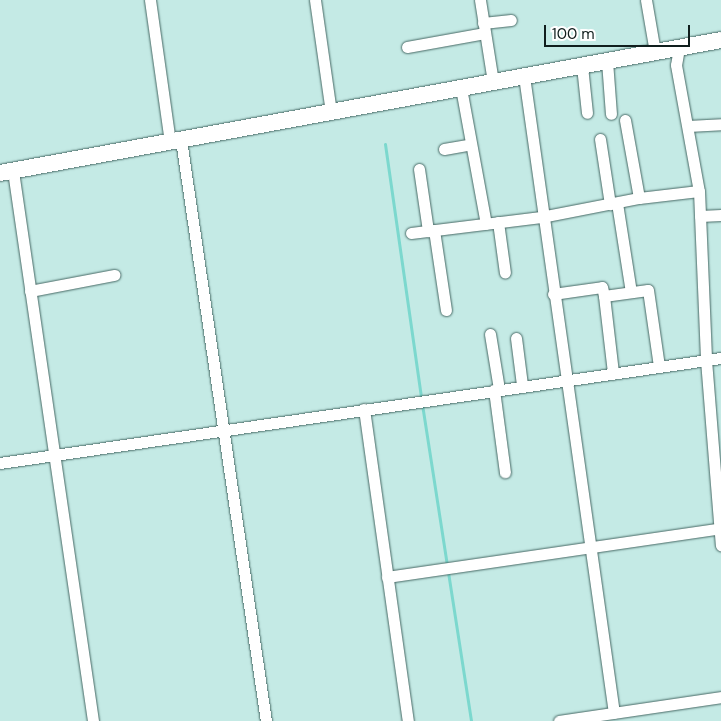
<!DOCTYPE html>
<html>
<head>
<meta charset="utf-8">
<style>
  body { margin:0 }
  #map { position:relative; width:721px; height:721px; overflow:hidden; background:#c4eae5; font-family:"DM Sans",sans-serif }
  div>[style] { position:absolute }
  .stream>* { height:3px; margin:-1.5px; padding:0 1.5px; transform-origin:1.5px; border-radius:1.5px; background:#7cd8ce }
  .roads { filter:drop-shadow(0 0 1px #466864) drop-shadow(0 0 1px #466864) }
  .street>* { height:11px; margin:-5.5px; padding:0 5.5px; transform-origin:5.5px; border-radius:5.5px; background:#fff }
  .secondary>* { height:16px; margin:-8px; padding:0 8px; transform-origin:8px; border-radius:8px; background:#fff }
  span { translate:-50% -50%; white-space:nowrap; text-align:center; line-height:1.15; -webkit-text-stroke:4px #fff; paint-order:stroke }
  .scale { position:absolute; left:544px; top:25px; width:146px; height:22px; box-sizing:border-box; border:2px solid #101e1d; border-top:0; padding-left:6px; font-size:15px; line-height:18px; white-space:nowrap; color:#101e1d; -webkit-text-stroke:4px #fff; paint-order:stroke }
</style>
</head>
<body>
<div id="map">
  <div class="stream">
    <i style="left:385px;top:144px;width:257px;rotate:81.9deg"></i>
    <i style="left:422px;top:404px;width:321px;rotate:81.2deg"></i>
  </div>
  <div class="roads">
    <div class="street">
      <i style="left:150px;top:0;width:143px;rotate:82deg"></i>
      <i style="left:315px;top:0;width:114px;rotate:81.9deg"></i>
      <i style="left:480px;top:0;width:83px;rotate:81deg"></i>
      <i style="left:646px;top:0;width:53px;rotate:80.2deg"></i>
      <i style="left:483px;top:23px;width:28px;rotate:-6deg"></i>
      <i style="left:407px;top:47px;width:79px;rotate:-10.2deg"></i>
      <i style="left:679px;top:48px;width:17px;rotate:100deg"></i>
      <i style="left:676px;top:65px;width:128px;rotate:79.7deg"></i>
      <i style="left:699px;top:191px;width:169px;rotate:87.6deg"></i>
      <i style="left:706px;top:360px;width:186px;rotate:85.4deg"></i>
      <i style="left:607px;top:61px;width:53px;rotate:85.7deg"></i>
      <i style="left:582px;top:66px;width:47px;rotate:83.9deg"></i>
      <i style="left:524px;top:76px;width:643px;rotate:81.96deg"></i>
      <i style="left:461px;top:88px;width:138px;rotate:79.6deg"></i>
      <i style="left:625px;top:120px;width:79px;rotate:79.8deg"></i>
      <i style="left:688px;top:126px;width:33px;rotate:-3deg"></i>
      <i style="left:600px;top:139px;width:66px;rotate:81.3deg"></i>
      <i style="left:181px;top:140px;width:587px;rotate:81.68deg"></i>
      <i style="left:444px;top:149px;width:27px;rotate:-10deg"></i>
      <i style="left:419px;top:169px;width:63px;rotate:81.7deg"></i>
      <i style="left:13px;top:171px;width:556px;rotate:81.72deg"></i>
      <i style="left:617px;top:203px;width:90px;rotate:81.1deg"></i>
      <i style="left:700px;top:216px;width:21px;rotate:-3deg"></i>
      <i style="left:498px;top:222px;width:51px;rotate:82.2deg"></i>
      <i style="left:434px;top:230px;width:81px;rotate:81.5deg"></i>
      <i style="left:411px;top:233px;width:131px;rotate:-7deg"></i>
      <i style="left:541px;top:217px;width:100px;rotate:-11deg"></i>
      <i style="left:639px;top:198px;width:60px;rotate:-6.7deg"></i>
      <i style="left:30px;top:291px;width:86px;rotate:-10.8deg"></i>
      <i style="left:553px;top:294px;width:49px;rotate:-8.1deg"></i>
      <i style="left:602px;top:287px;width:9px;rotate:77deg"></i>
      <i style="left:604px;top:296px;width:44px;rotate:-7.8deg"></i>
      <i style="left:648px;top:290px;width:77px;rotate:81.8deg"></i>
      <i style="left:604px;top:296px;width:78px;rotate:83.3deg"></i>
      <i style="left:490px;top:334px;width:56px;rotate:80.7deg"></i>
      <i style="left:516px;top:338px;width:47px;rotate:82.7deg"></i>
      <i style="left:494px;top:390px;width:83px;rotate:82.4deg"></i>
      <i style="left:364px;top:409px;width:315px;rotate:82deg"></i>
      <i style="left:0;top:463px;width:729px;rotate:-8.29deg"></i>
      <i style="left:387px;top:577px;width:338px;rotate:-8.3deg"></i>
      <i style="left:559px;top:721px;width:164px;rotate:-8.4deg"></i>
    </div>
    <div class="secondary">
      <i style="left:0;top:173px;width:733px;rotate:-10.45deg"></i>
    </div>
  </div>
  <div class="scale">100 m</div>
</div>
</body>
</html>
